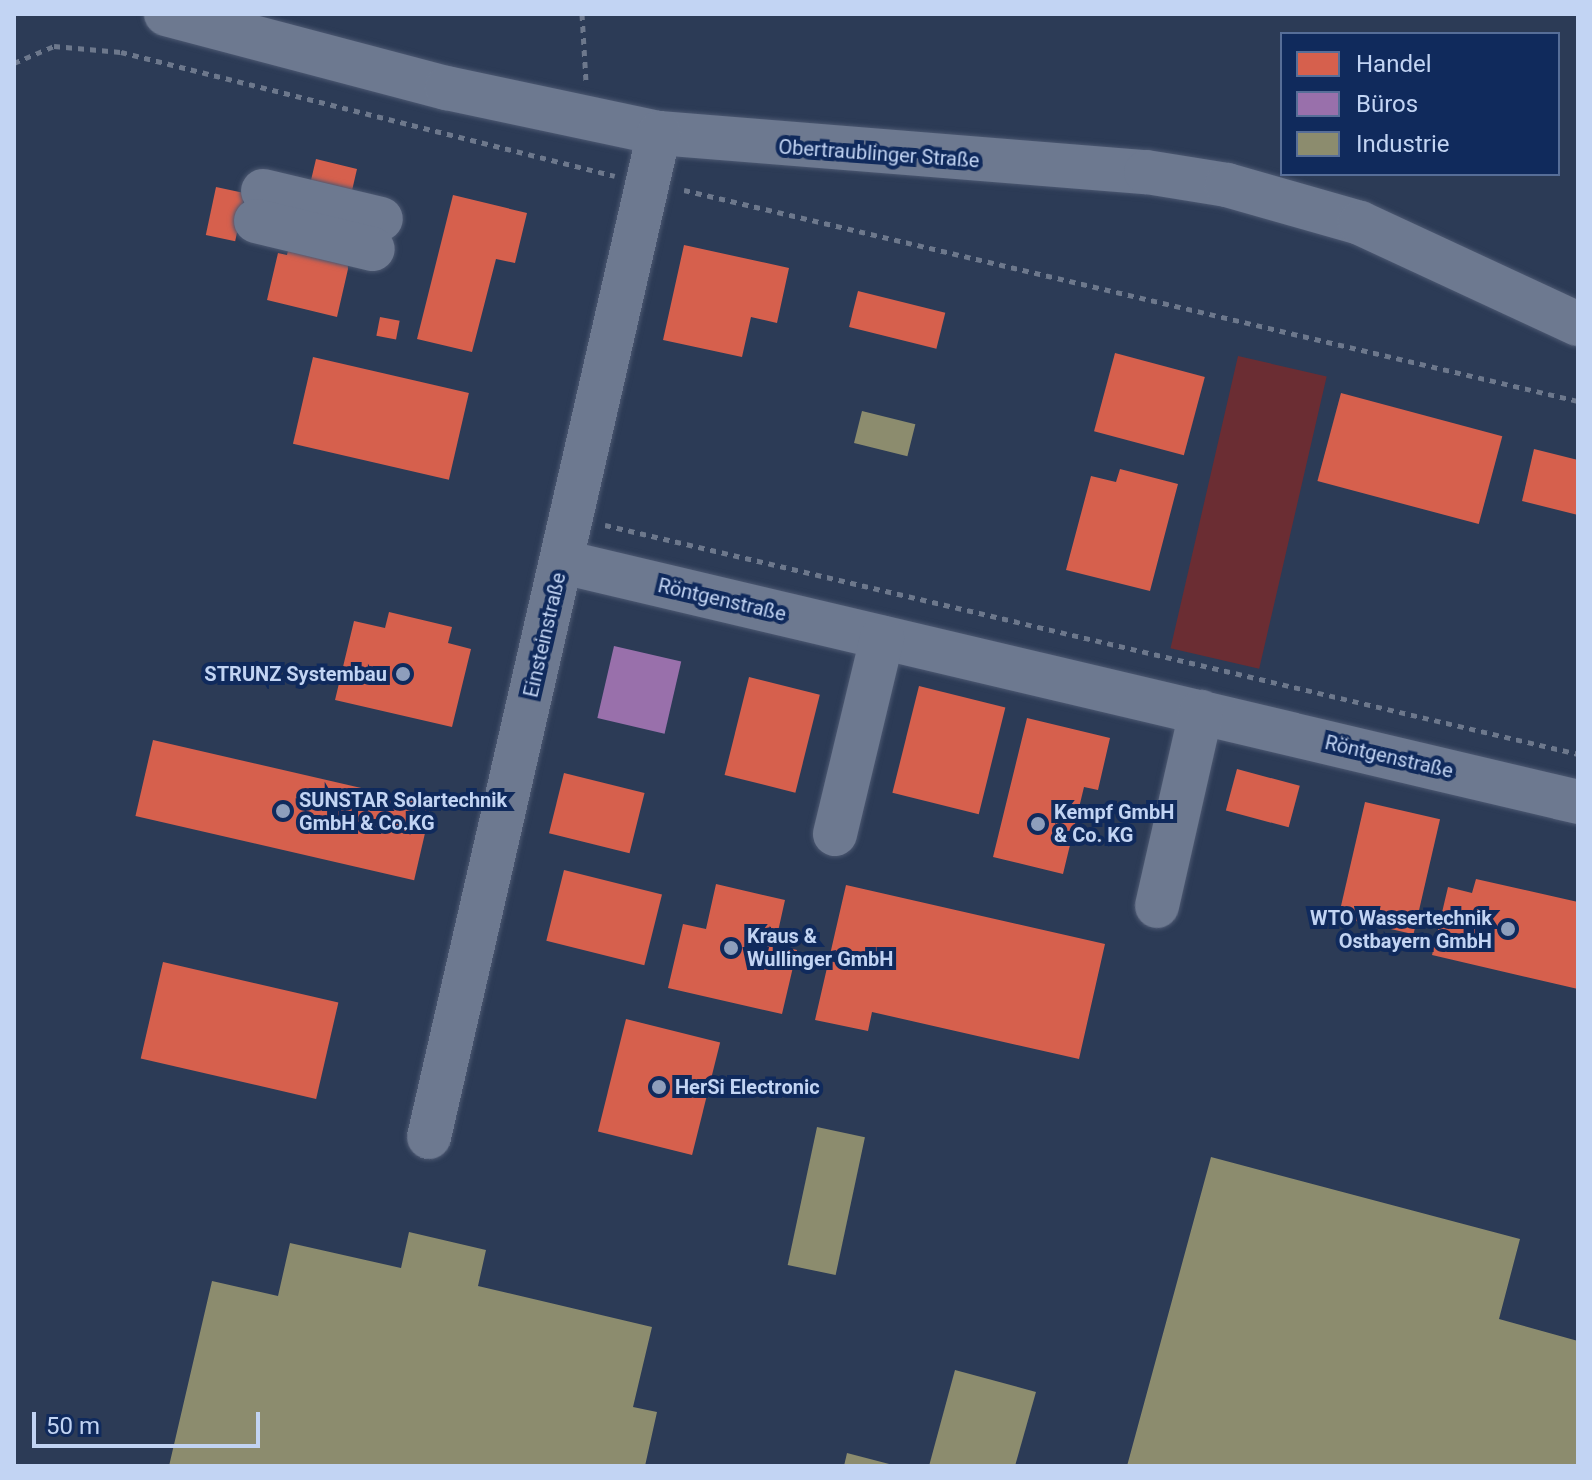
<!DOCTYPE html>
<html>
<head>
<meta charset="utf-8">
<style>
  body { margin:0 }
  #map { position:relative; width:1592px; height:1480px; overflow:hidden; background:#2c3b56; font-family:Roboto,sans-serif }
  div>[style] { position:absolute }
  .green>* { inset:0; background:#6b2d33; transform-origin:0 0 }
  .shops>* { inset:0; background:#d6604d; transform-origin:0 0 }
  .offices>* { inset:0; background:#9970ab; transform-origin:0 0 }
  .industry>* { inset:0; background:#8c8c6e; transform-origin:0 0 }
  .path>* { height:5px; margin-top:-2.5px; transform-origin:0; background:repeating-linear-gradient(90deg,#6d788c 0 6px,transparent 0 12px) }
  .roads { filter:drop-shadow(0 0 2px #4c5871) drop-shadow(0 0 2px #4c5871) }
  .minor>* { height:44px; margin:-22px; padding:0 22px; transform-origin:22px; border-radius:22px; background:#6d7990 }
  .dots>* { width:22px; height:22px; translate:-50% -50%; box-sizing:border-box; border:4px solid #102a5c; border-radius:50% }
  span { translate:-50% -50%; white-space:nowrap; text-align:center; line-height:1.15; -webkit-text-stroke:8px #102a5c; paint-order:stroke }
  .street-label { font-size:20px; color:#c2d4f3 }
  .poi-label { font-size:20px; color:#c2d4f3; font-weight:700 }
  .right { translate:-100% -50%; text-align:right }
  .left { translate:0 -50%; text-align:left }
  .frame { position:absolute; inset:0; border:16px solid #c2d4f3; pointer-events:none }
  .legend { position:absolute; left:1280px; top:32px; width:280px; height:144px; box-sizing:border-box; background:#102a5c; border:2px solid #576e98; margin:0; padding:10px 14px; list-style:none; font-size:24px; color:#c2d4f3 }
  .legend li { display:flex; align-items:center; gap:16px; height:40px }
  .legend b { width:40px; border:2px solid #576e98 }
  .scale { position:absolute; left:32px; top:1412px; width:228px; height:36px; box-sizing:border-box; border:4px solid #c2d4f3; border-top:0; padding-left:10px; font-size:24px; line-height:28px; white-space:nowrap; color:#c2d4f3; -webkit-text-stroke:6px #102a5c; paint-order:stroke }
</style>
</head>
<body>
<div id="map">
  <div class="green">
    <i style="left:1238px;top:356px;width:91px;height:300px;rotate:13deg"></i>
  </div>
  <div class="shops">
    <i style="clip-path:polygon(316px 159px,357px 169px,338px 251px,347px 253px,348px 269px,337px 317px,267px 300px,278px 253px,287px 255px,292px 234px,298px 235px)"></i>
    <i style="left:216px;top:187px;width:30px;height:49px;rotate:12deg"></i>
    <i style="clip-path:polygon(453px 195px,527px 213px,515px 263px,496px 259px,472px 352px,417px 339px)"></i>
    <i style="clip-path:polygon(684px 245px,789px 268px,777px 323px,751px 317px,742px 357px,663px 340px)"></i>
    <i style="left:858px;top:291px;width:90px;height:37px;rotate:14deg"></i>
    <i style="left:380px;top:317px;width:20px;height:19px;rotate:11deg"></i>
    <i style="left:1115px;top:353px;width:93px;height:81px;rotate:15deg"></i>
    <i style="left:313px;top:357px;width:160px;height:89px;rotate:13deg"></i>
    <i style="left:1341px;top:393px;width:167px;height:91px;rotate:15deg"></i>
    <i style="clip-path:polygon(1534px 449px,1578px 460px,1578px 515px,1522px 501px)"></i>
    <i style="clip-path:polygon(1120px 469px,1178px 484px,1150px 591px,1066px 570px,1091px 476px,1116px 482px)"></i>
    <i style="clip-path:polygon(389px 612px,452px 627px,448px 643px,471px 649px,452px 727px,335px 700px,354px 621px,385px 628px)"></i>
    <i style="left:749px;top:677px;width:73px;height:101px;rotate:14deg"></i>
    <i style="left:919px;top:686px;width:89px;height:110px;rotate:14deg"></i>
    <i style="clip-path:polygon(1027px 718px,1110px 738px,1098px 790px,1084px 787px,1063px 874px,993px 857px)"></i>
    <i style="left:153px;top:740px;width:286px;height:78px;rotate:13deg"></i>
    <i style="left:1237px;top:769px;width:65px;height:43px;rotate:15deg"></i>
    <i style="left:564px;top:773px;width:83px;height:62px;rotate:14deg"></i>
    <i style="left:1365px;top:802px;width:77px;height:118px;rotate:13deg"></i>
    <i style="left:564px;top:870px;width:101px;height:73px;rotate:14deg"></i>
    <i style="clip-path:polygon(1476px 879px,1578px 902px,1578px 989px,1432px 955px,1448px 887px,1472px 893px)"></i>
    <i style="clip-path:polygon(716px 884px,785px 900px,775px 945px,797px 950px,782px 1014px,668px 988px,683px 924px,706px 929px)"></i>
    <i style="clip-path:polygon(846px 885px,1105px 944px,1079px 1059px,872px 1012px,868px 1031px,815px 1020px)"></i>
    <i style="left:163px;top:962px;width:180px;height:99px;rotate:13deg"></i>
    <i style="left:626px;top:1019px;width:97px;height:116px;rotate:14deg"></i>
  </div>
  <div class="offices">
    <i style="left:614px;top:646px;width:69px;height:74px;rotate:13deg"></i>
  </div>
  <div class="industry">
    <i style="left:862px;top:411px;width:55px;height:33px;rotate:14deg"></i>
    <i style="left:817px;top:1127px;width:49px;height:141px;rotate:12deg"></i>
    <i style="clip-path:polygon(1211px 1157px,1520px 1239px,1499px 1319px,1578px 1341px,1578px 1466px,1127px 1466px)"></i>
    <i style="clip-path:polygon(409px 1232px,486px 1250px,478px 1286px,652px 1327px,633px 1407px,657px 1412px,645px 1466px,169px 1466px,212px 1281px,278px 1296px,290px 1243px,401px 1268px)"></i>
    <i style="clip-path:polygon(955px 1370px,1036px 1392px,1015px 1466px,929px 1466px)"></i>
    <i style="clip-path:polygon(847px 1453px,893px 1465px,893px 1466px,844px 1466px)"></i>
  </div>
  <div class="path">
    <i style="left:582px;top:14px;width:67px;rotate:86.6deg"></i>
    <i style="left:14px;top:63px;width:43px;rotate:-23deg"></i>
    <i style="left:54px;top:46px;width:67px;rotate:5.1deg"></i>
    <i style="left:121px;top:52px;width:509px;rotate:14.09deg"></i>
    <i style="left:684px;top:190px;width:919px;rotate:13.28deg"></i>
    <i style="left:605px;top:525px;width:1000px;rotate:13.24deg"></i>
  </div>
  <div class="roads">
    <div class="minor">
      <i style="left:166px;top:14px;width:291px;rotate:14.8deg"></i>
      <i style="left:447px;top:88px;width:217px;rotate:12deg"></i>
      <i style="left:659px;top:133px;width:489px;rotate:4.6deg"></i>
      <i style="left:1146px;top:172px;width:82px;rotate:9.1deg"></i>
      <i style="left:1227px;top:185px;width:138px;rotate:15.9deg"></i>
      <i style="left:1360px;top:223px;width:240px;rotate:24.9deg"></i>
      <i style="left:263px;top:191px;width:121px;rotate:13.3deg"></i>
      <i style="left:256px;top:221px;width:120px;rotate:13.5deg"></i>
      <i style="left:563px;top:562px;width:1043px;rotate:13.3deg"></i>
      <i style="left:835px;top:834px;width:202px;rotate:-76.5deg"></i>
      <i style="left:1157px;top:906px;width:199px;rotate:-77.2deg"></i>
      <i style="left:429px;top:1137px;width:1030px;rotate:-77.1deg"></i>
    </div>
  </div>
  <div class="dots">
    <i style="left:403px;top:674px;background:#8e9ebc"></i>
    <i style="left:283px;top:811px;background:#8e9ebc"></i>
    <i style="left:1038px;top:824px;background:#8e9ebc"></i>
    <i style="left:1508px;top:929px;background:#8e9ebc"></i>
    <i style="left:731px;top:948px;background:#8e9ebc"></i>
    <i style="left:659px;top:1087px;background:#8e9ebc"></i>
  </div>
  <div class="street-label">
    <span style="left:879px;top:154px;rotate:4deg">Obertraublinger Straße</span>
    <span style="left:722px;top:600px;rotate:13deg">Röntgenstraße</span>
    <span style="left:545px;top:635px;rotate:-77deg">Einsteinstraße</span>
    <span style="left:1389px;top:757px;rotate:13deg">Röntgenstraße</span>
  </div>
  <div class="poi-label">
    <span class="right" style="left:387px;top:674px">STRUNZ Systembau</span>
    <span class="left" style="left:299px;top:812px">SUNSTAR Solartechnik<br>GmbH &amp; Co.KG</span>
    <span class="left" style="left:1054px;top:824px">Kempf GmbH<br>&amp; Co. KG</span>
    <span class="right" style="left:1492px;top:930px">WTO Wassertechnik<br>Ostbayern GmbH</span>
    <span class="left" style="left:747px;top:948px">Kraus &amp;<br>Wullinger GmbH</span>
    <span class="left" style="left:675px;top:1087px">HerSi Electronic</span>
  </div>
  <div class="frame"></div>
  <ul class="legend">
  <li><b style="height:22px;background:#d6604d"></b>Handel</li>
  <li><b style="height:22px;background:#9970ab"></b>Büros</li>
  <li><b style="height:22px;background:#8c8c6e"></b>Industrie</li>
  </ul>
  <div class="scale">50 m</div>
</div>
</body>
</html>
